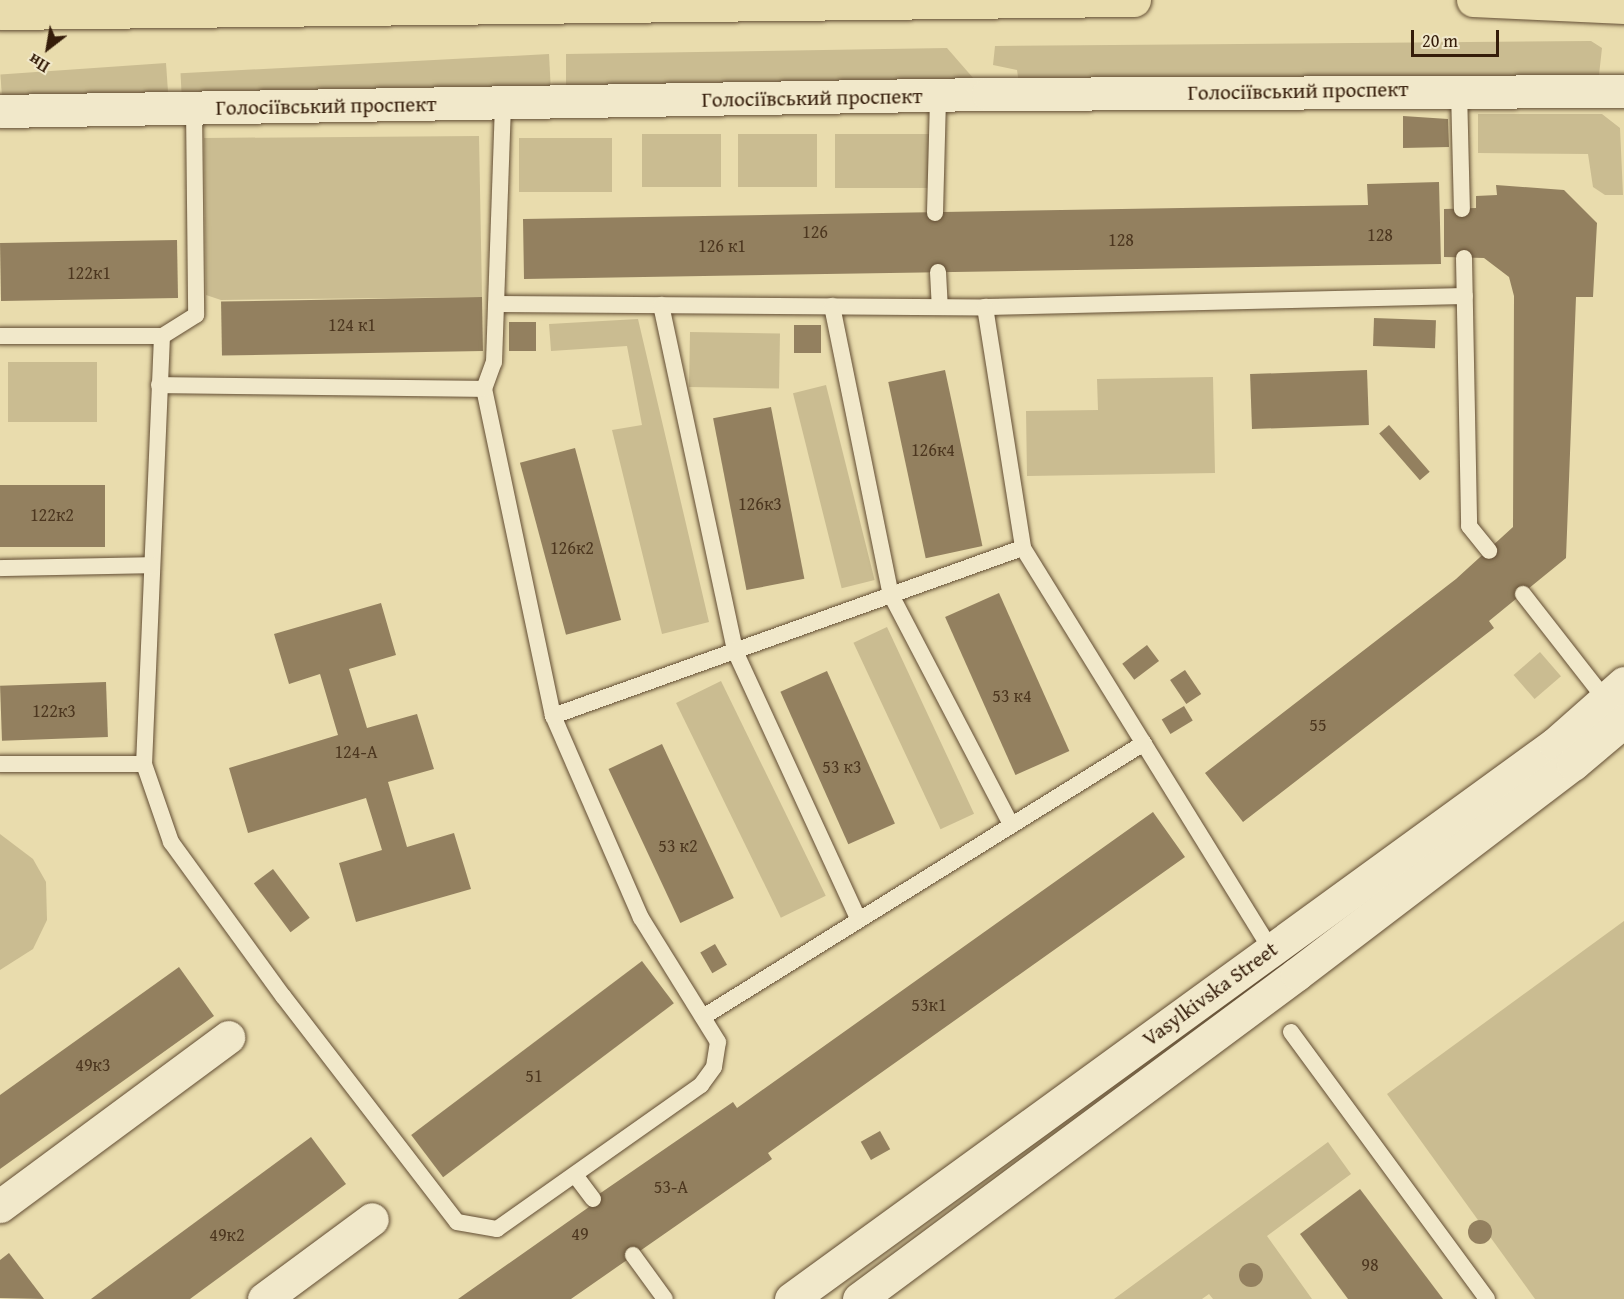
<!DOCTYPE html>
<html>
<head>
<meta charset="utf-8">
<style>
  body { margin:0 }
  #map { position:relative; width:1624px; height:1299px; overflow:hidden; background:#e9dcad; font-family:"Gentium Book Plus",serif }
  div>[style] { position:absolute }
  .green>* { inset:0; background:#cabc91; transform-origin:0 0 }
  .building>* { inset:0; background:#93805f; transform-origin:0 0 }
  .round { border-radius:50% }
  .roads { filter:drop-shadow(0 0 2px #624d33) drop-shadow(0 0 2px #624d33) }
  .lane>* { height:16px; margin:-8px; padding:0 8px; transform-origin:8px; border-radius:8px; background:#f1e8ca }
  .street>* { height:33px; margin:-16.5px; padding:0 16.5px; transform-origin:16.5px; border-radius:16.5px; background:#f1e8ca }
  .secondary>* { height:33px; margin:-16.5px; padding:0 16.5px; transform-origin:16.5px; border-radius:16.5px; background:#f1e8ca }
  .highway>* { height:33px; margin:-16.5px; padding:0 16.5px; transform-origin:16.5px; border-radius:16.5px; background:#e9dcad }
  span { translate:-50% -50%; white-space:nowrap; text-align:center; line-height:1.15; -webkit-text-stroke:4.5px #f1e8ca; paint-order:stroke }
  .number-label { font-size:18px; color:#4c361f }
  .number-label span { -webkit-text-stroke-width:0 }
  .street-label { font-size:21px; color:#351d0a }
  .north { position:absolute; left:18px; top:18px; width:60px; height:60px; -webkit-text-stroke:4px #f1e8ca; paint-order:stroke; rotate:211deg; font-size:16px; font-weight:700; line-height:24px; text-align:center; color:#351d0a }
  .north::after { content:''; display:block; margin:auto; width:21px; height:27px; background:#351d0a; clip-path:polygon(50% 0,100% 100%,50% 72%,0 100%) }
  .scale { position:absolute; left:1411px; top:30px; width:88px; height:27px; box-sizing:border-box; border:3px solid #351d0a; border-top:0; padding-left:8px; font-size:18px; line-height:21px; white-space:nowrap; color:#351d0a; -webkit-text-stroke:4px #f1e8ca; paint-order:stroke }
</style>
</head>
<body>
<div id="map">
  <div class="green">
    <i style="clip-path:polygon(1591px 41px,1602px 48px,1599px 75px,1019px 84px,1017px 70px,993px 65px,995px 46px)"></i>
    <i style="clip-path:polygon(947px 48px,981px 87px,566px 90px,566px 54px)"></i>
    <i style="left:549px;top:54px;width:35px;height:369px;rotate:87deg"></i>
    <i style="left:166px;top:63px;width:32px;height:166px;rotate:86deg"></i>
    <i style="clip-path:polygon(1478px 114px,1602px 114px,1620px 128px,1623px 195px,1605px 195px,1593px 187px,1588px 154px,1478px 153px)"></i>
    <i style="left:642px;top:134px;width:79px;height:53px"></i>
    <i style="left:817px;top:134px;width:53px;height:79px;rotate:90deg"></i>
    <i style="left:929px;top:134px;width:54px;height:94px;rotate:90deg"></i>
    <i style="clip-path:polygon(479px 136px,482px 297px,221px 300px,206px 295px,204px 138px)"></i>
    <i style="left:519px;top:138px;width:93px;height:54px"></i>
    <i style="clip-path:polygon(638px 319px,709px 622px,662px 634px,612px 430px,642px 425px,627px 346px,551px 351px,549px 324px)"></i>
    <i style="left:690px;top:332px;width:90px;height:55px;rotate:1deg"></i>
    <i style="left:8px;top:362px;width:89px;height:60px"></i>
    <i style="clip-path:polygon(1213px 377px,1215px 473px,1027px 476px,1026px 411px,1098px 410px,1097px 379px)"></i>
    <i style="left:826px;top:385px;width:201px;height:34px;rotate:76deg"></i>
    <i style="left:887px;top:627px;width:206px;height:37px;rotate:65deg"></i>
    <i style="left:1540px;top:652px;width:32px;height:35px;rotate:49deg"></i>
    <i style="left:721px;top:681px;width:239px;height:50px;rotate:64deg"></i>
    <i style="clip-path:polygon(0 834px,33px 859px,46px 882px,47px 920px,33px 949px,0 970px)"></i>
    <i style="clip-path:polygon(1624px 921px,1624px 1299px,1535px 1299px,1387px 1094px)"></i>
    <i style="clip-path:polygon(1328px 1142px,1351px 1174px,1267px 1236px,1312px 1299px,1213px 1299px,1209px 1294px,1202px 1299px,1114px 1299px)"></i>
  </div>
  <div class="building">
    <i style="clip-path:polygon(1403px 116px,1448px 119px,1449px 147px,1403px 148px)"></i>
    <i style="clip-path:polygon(1439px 182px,1441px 264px,524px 279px,523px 219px,1368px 205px,1367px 184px)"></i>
    <i style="clip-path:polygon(1496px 185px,1564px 190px,1597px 223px,1593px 297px,1576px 297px,1566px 558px,1489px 621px,1494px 628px,1243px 822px,1205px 773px,1456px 579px,1513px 527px,1514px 296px,1509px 277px,1484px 258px,1444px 257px,1444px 209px,1476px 208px,1476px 196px,1497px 195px)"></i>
    <i style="left:177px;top:240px;width:58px;height:177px;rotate:89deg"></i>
    <i style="left:482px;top:297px;width:54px;height:261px;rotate:89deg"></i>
    <i style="left:1374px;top:318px;width:62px;height:28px;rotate:2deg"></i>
    <i style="left:536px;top:322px;width:29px;height:27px;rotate:90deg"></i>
    <i style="left:794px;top:325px;width:27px;height:28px"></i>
    <i style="left:945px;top:370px;width:180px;height:58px;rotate:78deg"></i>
    <i style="left:1367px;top:370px;width:55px;height:117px;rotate:88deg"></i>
    <i style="left:771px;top:407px;width:175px;height:59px;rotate:79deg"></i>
    <i style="left:1389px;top:425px;width:62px;height:13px;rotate:49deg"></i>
    <i style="left:575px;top:448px;width:178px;height:57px;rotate:75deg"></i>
    <i style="left:0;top:485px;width:105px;height:62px"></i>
    <i style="left:999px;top:593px;width:173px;height:59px;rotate:66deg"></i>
    <i style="clip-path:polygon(381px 603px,396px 655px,349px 669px,367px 728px,417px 714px,434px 769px,388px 782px,407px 847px,454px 833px,471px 889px,356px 922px,339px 863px,382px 850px,366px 798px,248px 833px,229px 768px,338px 735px,320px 674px,289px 684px,274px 634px)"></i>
    <i style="left:1147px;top:645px;width:20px;height:31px;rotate:53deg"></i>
    <i style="left:1185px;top:670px;width:29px;height:18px;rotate:56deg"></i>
    <i style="left:827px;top:671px;width:167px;height:51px;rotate:66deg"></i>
    <i style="left:106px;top:682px;width:55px;height:106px;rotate:88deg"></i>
    <i style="left:1184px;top:706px;width:17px;height:26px;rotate:59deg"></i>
    <i style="left:662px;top:744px;width:170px;height:59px;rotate:65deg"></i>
    <i style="clip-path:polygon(1153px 812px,1185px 857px,768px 1153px,772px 1159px,571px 1299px,458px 1299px,589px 1207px,586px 1203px,733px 1102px,737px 1108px)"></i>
    <i style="left:273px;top:869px;width:61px;height:24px;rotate:53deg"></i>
    <i style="left:715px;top:944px;width:24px;height:17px;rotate:60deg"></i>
    <i style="left:642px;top:961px;width:53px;height:289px;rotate:53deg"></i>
    <i style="clip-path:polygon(179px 967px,214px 1016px,0 1169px,0 1095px)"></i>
    <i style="left:880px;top:1131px;width:21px;height:22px;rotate:61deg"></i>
    <i style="clip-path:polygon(311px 1137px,346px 1184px,311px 1210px,190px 1299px,91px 1299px)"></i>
    <i style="clip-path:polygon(1360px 1189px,1440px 1295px,1443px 1299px,1348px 1299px,1300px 1234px)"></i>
    <i class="round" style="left:1468px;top:1220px;width:24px;height:24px"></i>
    <i style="clip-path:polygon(9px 1253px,44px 1299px,0 1298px,0 1260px)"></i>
    <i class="round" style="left:1239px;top:1263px;width:24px;height:24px"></i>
  </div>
  <div class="roads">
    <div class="lane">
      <i style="left:1459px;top:90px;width:119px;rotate:88.6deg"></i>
      <i style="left:194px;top:107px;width:208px;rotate:89.4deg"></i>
      <i style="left:196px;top:315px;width:40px;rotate:148deg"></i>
      <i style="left:162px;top:336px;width:428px;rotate:92.4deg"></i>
      <i style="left:144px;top:764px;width:83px;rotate:70.9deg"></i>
      <i style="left:171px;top:842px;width:190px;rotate:54deg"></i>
      <i style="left:283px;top:996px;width:285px;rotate:52.4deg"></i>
      <i style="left:457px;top:1222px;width:41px;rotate:9.9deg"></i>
      <i style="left:497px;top:1229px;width:250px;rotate:-35.2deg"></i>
      <i style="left:701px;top:1085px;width:22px;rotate:-54deg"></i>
      <i style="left:714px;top:1067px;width:25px;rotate:-81deg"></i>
      <i style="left:718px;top:1042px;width:146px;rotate:-121.8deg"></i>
      <i style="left:641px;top:918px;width:220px;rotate:-113.5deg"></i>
      <i style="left:553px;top:716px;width:334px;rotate:-101.9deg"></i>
      <i style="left:484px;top:389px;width:29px;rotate:-70deg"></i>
      <i style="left:494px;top:362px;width:258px;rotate:-88deg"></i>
      <i style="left:935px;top:213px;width:117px;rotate:-88.5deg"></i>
      <i style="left:1464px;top:258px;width:268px;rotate:88.9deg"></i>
      <i style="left:1469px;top:526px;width:32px;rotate:51deg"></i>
      <i style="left:938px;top:272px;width:34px;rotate:87deg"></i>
      <i style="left:497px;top:304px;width:488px;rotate:0.4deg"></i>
      <i style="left:985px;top:307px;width:480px;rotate:-1.3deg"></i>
      <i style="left:661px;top:305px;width:354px;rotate:77.9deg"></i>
      <i style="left:735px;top:651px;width:296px;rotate:65.3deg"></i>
      <i style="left:832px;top:306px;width:295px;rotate:78.5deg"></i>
      <i style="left:891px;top:595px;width:259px;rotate:62.4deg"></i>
      <i style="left:985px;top:307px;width:244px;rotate:81deg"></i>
      <i style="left:1023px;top:548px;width:472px;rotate:58.3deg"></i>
      <i style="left:0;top:336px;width:162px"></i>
      <i style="left:159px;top:385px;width:325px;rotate:0.7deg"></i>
      <i style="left:0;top:568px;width:152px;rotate:-1.1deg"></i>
      <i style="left:1523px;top:594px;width:133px;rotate:52deg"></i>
      <i style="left:553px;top:716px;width:499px;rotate:-19.7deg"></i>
      <i style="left:0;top:764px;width:144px"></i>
      <i style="left:703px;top:1017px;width:519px;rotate:-31.85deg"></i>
      <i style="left:1291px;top:1032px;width:331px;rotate:53.7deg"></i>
      <i style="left:575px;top:1175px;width:30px;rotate:53deg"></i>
      <i style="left:633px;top:1255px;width:54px;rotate:54deg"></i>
    </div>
    <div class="street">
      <i style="left:0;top:111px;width:988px;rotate:-0.99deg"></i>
      <i style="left:988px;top:94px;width:636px;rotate:-0.27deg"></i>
      <i style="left:0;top:1206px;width:284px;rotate:-36.5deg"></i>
      <i style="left:264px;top:1299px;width:134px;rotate:-36.5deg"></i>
    </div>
    <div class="secondary">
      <i style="left:791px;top:1299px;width:944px;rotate:-36deg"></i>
      <i style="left:1555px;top:744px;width:92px;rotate:-41.5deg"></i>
      <i style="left:859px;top:1299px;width:545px;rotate:-36.58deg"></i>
      <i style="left:1297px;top:974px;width:347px;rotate:-37.3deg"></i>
      <i style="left:1573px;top:764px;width:67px;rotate:-40.1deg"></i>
    </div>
    <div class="highway">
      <i style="left:1473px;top:0;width:151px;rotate:2.7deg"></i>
      <i style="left:0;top:13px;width:1134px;rotate:-0.66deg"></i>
    </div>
  </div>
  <div class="number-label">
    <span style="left:815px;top:232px">126</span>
    <span style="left:1380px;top:235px">128</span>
    <span style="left:1121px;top:240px">128</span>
    <span style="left:722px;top:246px">126 к1</span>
    <span style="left:89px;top:273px">122к1</span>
    <span style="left:352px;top:325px">124 к1</span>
    <span style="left:933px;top:450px">126к4</span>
    <span style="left:760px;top:504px">126к3</span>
    <span style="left:52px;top:515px">122к2</span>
    <span style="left:572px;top:548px">126к2</span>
    <span style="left:1012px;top:696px">53 к4</span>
    <span style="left:54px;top:711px">122к3</span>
    <span style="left:1318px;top:725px">55</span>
    <span style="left:356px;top:752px">124-А</span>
    <span style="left:842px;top:767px">53 к3</span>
    <span style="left:678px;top:846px">53 к2</span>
    <span style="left:929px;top:1005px">53к1</span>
    <span style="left:93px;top:1065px">49к3</span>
    <span style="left:534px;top:1076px">51</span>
    <span style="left:671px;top:1187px">53-А</span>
    <span style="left:580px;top:1234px">49</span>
    <span style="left:227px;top:1235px">49к2</span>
    <span style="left:1370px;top:1265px">98</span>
  </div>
  <div class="street-label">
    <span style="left:1298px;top:91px;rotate:-1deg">Голосіївський проспект</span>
    <span style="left:812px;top:98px;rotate:-1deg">Голосіївський проспект</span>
    <span style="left:326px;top:106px;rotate:-1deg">Голосіївський проспект</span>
    <span style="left:1210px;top:994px;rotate:-36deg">Vasylkivska Street</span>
  </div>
  <div class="north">Пн</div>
  <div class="scale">20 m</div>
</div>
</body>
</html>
